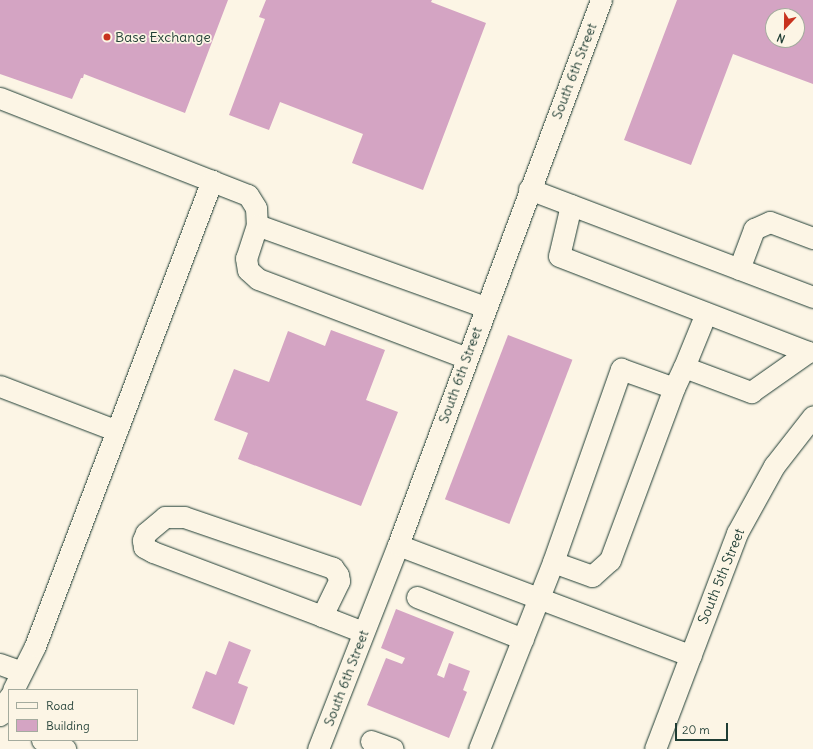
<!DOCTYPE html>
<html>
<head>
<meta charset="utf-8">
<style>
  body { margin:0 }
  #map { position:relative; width:813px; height:749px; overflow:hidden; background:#fcf5e5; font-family:Delius,sans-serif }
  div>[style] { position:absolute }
  .building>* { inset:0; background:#d4a4c3; transform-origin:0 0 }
  .roads { filter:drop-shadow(0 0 1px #1f3d34) drop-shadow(0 0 1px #1f3d34) }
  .minor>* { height:21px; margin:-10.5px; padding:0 10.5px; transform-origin:10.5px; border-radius:10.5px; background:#fcf5e5 }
  .dots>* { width:11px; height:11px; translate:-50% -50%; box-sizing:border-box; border:2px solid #fcf5e5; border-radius:50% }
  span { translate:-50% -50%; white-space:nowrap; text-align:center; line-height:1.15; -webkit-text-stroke:3.5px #fcf5e5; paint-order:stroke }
  .poi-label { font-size:14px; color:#1f3d34 }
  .left { translate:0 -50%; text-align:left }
  .street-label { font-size:14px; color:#1f3d34 }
  .legend { position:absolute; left:8px; top:689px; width:130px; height:52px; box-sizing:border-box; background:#fcf5e5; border:1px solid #a4ab9e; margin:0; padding:5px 7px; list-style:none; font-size:12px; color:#1f3d34 }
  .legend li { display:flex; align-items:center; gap:8px; height:20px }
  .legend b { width:20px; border:1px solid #a4ab9e }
  .north { position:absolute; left:765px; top:8px; width:40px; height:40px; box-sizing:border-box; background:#fcf5e5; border:1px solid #a4ab9e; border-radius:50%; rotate:202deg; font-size:11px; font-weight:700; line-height:16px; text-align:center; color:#1f3d34 }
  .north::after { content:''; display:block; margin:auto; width:14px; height:18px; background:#c8321e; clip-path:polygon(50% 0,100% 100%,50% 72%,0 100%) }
  .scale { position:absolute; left:675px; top:723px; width:53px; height:18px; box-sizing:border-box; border:2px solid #1f3d34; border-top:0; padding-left:5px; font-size:12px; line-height:14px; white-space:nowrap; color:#1f3d34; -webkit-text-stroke:3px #fcf5e5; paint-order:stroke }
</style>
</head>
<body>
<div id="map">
  <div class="building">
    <i style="clip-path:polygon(0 0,228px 0,185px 113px,84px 74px,83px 78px,81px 78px,72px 99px,0 74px)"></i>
    <i style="clip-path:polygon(266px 0,432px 0,431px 2px,486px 23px,423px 190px,352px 163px,363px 134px,280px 102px,269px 130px,229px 115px,265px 19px,259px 17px)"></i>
    <i style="clip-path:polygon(evenodd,677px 0,813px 0,813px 84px,733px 54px,691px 165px,624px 140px,677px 0,773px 16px,797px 16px,797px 40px,773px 40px,773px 16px)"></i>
    <i style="clip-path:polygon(331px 330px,385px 350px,366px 400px,398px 412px,361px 506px,238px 459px,248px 433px,214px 420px,234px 369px,269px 382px,288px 331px,325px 346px)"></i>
    <i style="left:508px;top:335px;width:69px;height:176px;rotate:21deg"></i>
    <i style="clip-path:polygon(396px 609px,454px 632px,437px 675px,444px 678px,449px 663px,470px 671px,463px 690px,467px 692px,449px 738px,367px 705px,386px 658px,402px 664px,405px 658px,381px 648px)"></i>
    <i style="clip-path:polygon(229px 641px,251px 650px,238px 683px,248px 687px,234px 725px,192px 708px,206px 671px,216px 675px)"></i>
  </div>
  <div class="roads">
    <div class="minor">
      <i style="left:0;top:98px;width:266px;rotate:21.4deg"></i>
      <i style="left:248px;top:195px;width:15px;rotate:58deg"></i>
      <i style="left:256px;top:208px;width:17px;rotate:87deg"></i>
      <i style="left:257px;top:225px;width:242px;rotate:19.8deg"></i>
      <i style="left:529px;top:189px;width:304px;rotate:20.8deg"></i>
      <i style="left:571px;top:205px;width:52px;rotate:103.2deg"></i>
      <i style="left:559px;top:256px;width:267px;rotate:21.1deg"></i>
      <i style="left:257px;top:225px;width:35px;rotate:108deg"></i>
      <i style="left:246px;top:258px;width:12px;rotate:81deg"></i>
      <i style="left:248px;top:270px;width:13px;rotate:42deg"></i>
      <i style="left:258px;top:279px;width:223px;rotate:20.7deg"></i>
      <i style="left:739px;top:269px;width:43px;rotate:-69.4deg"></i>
      <i style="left:754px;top:229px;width:17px;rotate:-24deg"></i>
      <i style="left:770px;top:222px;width:46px;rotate:20.4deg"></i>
      <i style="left:684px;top:367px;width:58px;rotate:-67.8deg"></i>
      <i style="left:0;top:386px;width:125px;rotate:21deg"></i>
      <i style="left:674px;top:388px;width:23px;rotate:-65deg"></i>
      <i style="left:684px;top:367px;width:72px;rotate:20.5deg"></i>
      <i style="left:751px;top:392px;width:70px;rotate:-35.1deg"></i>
      <i style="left:398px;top:545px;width:313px;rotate:20.7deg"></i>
      <i style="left:417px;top:597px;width:114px;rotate:21.6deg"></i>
      <i style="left:322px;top:616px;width:39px;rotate:-64deg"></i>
      <i style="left:339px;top:581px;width:6px;rotate:-99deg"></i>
      <i style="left:338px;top:575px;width:9px;rotate:-126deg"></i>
      <i style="left:333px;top:568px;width:157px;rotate:-161.1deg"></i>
      <i style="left:184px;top:517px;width:19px;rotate:180deg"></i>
      <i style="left:165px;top:517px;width:25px;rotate:140deg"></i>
      <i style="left:146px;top:533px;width:8px;rotate:113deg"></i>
      <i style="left:143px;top:540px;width:7px;rotate:82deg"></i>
      <i style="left:144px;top:547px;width:10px;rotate:29deg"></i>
      <i style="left:153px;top:552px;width:181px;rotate:20.7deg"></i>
      <i style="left:322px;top:616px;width:44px;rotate:21.3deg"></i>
      <i style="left:0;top:664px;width:23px;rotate:20deg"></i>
      <i style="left:13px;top:690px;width:49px;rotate:-63.4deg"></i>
      <i style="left:35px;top:646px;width:498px;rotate:-69.2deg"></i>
      <i style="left:0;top:715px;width:20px;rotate:-63deg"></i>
      <i style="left:42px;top:740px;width:25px;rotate:21deg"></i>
      <i style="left:371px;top:741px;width:23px;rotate:20deg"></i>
      <i style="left:318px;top:749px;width:219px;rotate:-68.6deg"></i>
      <i style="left:398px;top:545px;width:582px;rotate:-69.57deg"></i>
      <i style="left:479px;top:749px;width:201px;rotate:-68.4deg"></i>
      <i style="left:553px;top:562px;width:205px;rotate:-70.6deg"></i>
      <i style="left:621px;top:369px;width:56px;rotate:19.7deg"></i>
      <i style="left:674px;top:388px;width:184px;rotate:110.4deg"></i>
      <i style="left:610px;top:560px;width:24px;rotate:138deg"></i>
      <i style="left:592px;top:576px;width:41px;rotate:-160.3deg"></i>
      <i style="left:655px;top:749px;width:231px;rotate:-69.2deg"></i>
      <i style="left:737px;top:533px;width:77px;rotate:-61.1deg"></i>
      <i style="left:774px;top:466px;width:63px;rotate:-52deg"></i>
    </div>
  </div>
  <div class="dots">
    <i style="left:107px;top:37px;background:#c8321e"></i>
  </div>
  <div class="poi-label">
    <span class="left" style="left:115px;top:37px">Base Exchange</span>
  </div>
  <div class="street-label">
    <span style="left:574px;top:71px;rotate:-69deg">South 6th Street</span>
    <span style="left:460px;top:375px;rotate:-70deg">South 6th Street</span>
    <span style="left:721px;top:576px;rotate:-68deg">South 5th Street</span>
    <span style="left:346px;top:678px;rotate:-69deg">South 6th Street</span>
  </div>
  <ul class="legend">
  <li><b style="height:5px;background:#fcf5e5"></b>Road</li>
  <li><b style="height:11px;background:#d4a4c3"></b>Building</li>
  </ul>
  <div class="north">N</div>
  <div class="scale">20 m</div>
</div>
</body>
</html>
